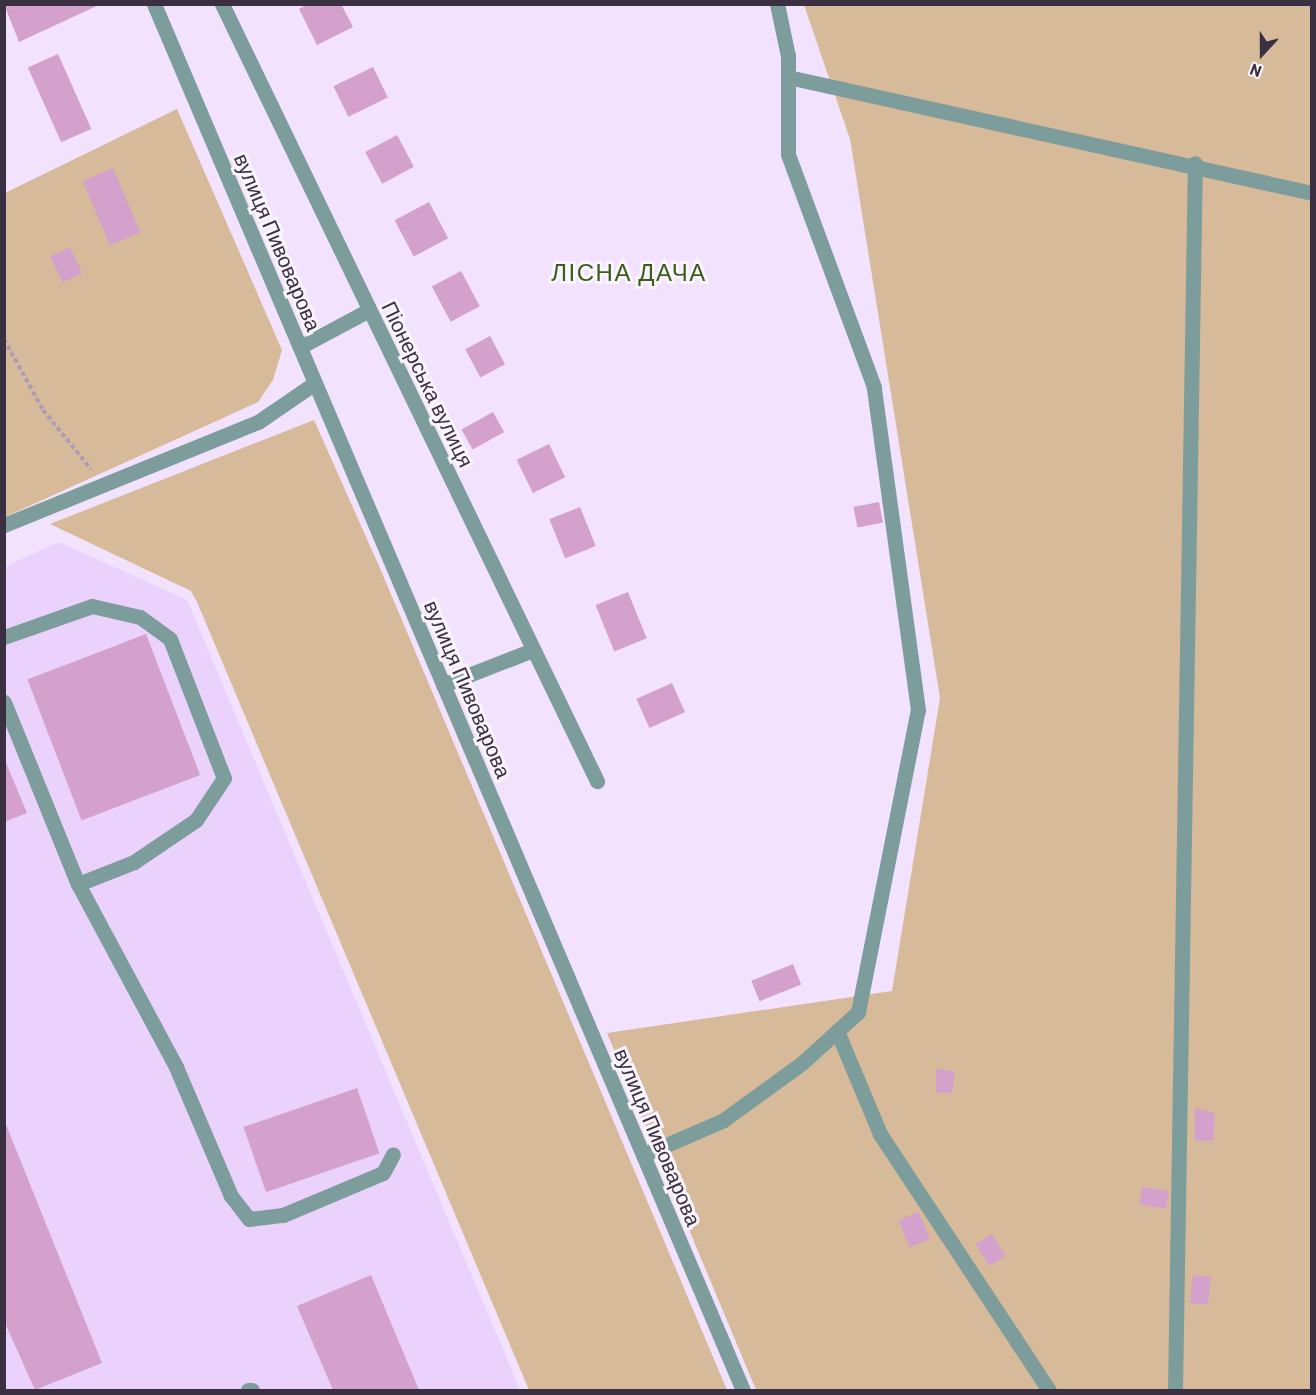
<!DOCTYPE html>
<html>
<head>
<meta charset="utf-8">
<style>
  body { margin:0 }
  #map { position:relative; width:1316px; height:1395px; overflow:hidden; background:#f2e2fe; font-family:Barlow,sans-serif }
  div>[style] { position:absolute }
  .built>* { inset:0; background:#ead2fc }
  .green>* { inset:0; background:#d7ba9a }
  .building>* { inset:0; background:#d3a1cc; transform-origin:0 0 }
  .path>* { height:4px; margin-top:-2px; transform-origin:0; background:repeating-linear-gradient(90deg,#ab9db5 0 4.5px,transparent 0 7.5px) }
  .minor>* { height:15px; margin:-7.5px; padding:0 7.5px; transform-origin:7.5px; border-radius:7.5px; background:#7c9d9b }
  span { translate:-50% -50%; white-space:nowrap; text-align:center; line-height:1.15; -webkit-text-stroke:6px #f9f4fd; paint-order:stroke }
  .street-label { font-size:21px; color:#3a3042 }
  .quarter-label { font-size:24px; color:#3d5c1a; letter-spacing:1.5px }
  .frame { position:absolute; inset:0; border:6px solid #3a3042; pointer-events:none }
  .north { position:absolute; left:1232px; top:24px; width:60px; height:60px; -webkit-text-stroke:4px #f9f4fd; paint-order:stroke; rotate:201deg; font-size:16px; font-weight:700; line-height:24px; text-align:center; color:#3a3042 }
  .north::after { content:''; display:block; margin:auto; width:21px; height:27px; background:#3a3042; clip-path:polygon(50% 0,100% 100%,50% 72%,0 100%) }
</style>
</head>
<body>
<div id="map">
  <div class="built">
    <i style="clip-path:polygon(59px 542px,187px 600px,520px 1390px,5px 1390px,4px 567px)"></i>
  </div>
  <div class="green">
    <i style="clip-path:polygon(804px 5px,1311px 5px,1311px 1390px,756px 1390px,607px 1033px,892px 991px,940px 698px,850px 139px)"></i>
    <i style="clip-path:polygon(177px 109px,282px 350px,273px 380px,258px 402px,5px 517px,5px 193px)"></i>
    <i style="clip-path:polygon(314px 420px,382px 573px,727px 1390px,529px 1390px,197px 602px,191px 591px,50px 524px)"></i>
  </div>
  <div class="building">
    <i style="clip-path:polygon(4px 4px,101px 4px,19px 42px)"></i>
    <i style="clip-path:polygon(308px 4px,341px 4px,353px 27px,317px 45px,299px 9px)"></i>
    <i style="left:58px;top:54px;width:82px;height:33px;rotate:66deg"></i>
    <i style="left:373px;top:67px;width:34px;height:44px;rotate:64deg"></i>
    <i style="left:397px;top:135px;width:36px;height:36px;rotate:62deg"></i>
    <i style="left:113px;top:168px;width:70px;height:33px;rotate:67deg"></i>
    <i style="left:429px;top:202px;width:41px;height:39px;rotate:62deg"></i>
    <i style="left:70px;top:247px;width:29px;height:22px;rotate:65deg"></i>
    <i style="left:461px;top:271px;width:40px;height:33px;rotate:62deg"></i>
    <i style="left:490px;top:336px;width:32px;height:28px;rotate:62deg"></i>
    <i style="left:493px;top:412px;width:23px;height:36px;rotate:61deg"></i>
    <i style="left:549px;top:444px;width:37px;height:36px;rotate:64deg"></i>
    <i style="left:879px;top:502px;width:21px;height:26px;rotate:79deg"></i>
    <i style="left:580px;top:507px;width:42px;height:33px;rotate:68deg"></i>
    <i style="left:628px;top:592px;width:50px;height:35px;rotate:68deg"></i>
    <i style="left:146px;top:634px;width:151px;height:127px;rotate:69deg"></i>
    <i style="left:672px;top:683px;width:32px;height:39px;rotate:66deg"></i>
    <i style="clip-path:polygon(4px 758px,27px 813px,4px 822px)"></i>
    <i style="left:793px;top:964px;width:22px;height:45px;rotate:68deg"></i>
    <i style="clip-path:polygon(936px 1068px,955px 1072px,952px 1093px,936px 1093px)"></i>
    <i style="left:357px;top:1088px;width:69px;height:120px;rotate:71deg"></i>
    <i style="clip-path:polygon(1195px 1108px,1215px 1113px,1213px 1141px,1195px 1141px)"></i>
    <i style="clip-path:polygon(5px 1122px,102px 1363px,35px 1390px,4px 1321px)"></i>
    <i style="left:1142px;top:1187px;width:27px;height:18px;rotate:8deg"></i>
    <i style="left:919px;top:1212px;width:29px;height:22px;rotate:68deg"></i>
    <i style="left:992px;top:1234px;width:26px;height:19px;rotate:59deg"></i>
    <i style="clip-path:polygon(371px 1275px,419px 1390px,333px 1390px,297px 1306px)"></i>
    <i style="left:1193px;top:1275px;width:18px;height:28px;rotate:6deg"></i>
  </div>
  <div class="path">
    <i style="left:4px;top:339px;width:81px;rotate:61.2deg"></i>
    <i style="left:43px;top:410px;width:76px;rotate:50.9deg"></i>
  </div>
  <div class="minor">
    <i style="left:154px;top:4px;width:1506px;rotate:66.98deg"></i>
    <i style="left:222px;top:4px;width:863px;rotate:64.24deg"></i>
    <i style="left:788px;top:77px;width:537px;rotate:12.48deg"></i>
    <i style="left:300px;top:347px;width:78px;rotate:-28.2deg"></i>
    <i style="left:4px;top:525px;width:274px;rotate:-22.1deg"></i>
    <i style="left:258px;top:422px;width:69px;rotate:-34.4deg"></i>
    <i style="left:4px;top:637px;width:93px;rotate:-19.4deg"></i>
    <i style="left:92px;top:606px;width:49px;rotate:12.9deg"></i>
    <i style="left:140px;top:617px;width:37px;rotate:36deg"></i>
    <i style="left:170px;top:639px;width:149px;rotate:68.8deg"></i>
    <i style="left:224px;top:778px;width:50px;rotate:123.7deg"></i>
    <i style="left:196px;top:820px;width:75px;rotate:145.9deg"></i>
    <i style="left:134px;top:862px;width:60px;rotate:158.6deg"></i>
    <i style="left:443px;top:685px;width:97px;rotate:-21.3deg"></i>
    <i style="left:4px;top:702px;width:196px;rotate:67.9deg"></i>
    <i style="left:78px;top:884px;width:208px;rotate:61.8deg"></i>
    <i style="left:176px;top:1067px;width:140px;rotate:66.9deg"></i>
    <i style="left:231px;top:1196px;width:29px;rotate:52deg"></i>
    <i style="left:249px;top:1219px;width:34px;rotate:-7deg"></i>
    <i style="left:283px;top:1215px;width:108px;rotate:-22.8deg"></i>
    <i style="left:383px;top:1173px;width:21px;rotate:-62deg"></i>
    <i style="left:837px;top:1031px;width:112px;rotate:67.3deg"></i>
    <i style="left:880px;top:1134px;width:307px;rotate:56.6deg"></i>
    <i style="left:643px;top:1155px;width:86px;rotate:-23.3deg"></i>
    <i style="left:722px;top:1121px;width:99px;rotate:-35.9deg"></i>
    <i style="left:802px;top:1063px;width:76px;rotate:-42.3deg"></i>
    <i style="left:858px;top:1012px;width:308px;rotate:-78.8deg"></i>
    <i style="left:918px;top:710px;width:326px;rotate:-97.8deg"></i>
    <i style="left:874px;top:387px;width:248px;rotate:-110.3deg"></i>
    <i style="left:788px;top:154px;width:98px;rotate:-90deg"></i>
    <i style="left:788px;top:56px;width:53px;rotate:-101.9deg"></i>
    <i style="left:248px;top:1390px;width:4px"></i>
    <i style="left:1175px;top:1390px;width:1227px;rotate:-89.07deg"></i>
  </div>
  <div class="street-label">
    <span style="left:278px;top:242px;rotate:67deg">вулиця Пивоварова</span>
    <span style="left:428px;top:384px;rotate:64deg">Піонерська вулиця</span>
    <span style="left:468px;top:689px;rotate:67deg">вулиця Пивоварова</span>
    <span style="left:658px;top:1137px;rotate:67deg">вулиця Пивоварова</span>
  </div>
  <div class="quarter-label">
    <span style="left:629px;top:272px">ЛІСНА ДАЧА</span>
  </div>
  <div class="frame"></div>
  <div class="north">N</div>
</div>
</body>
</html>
